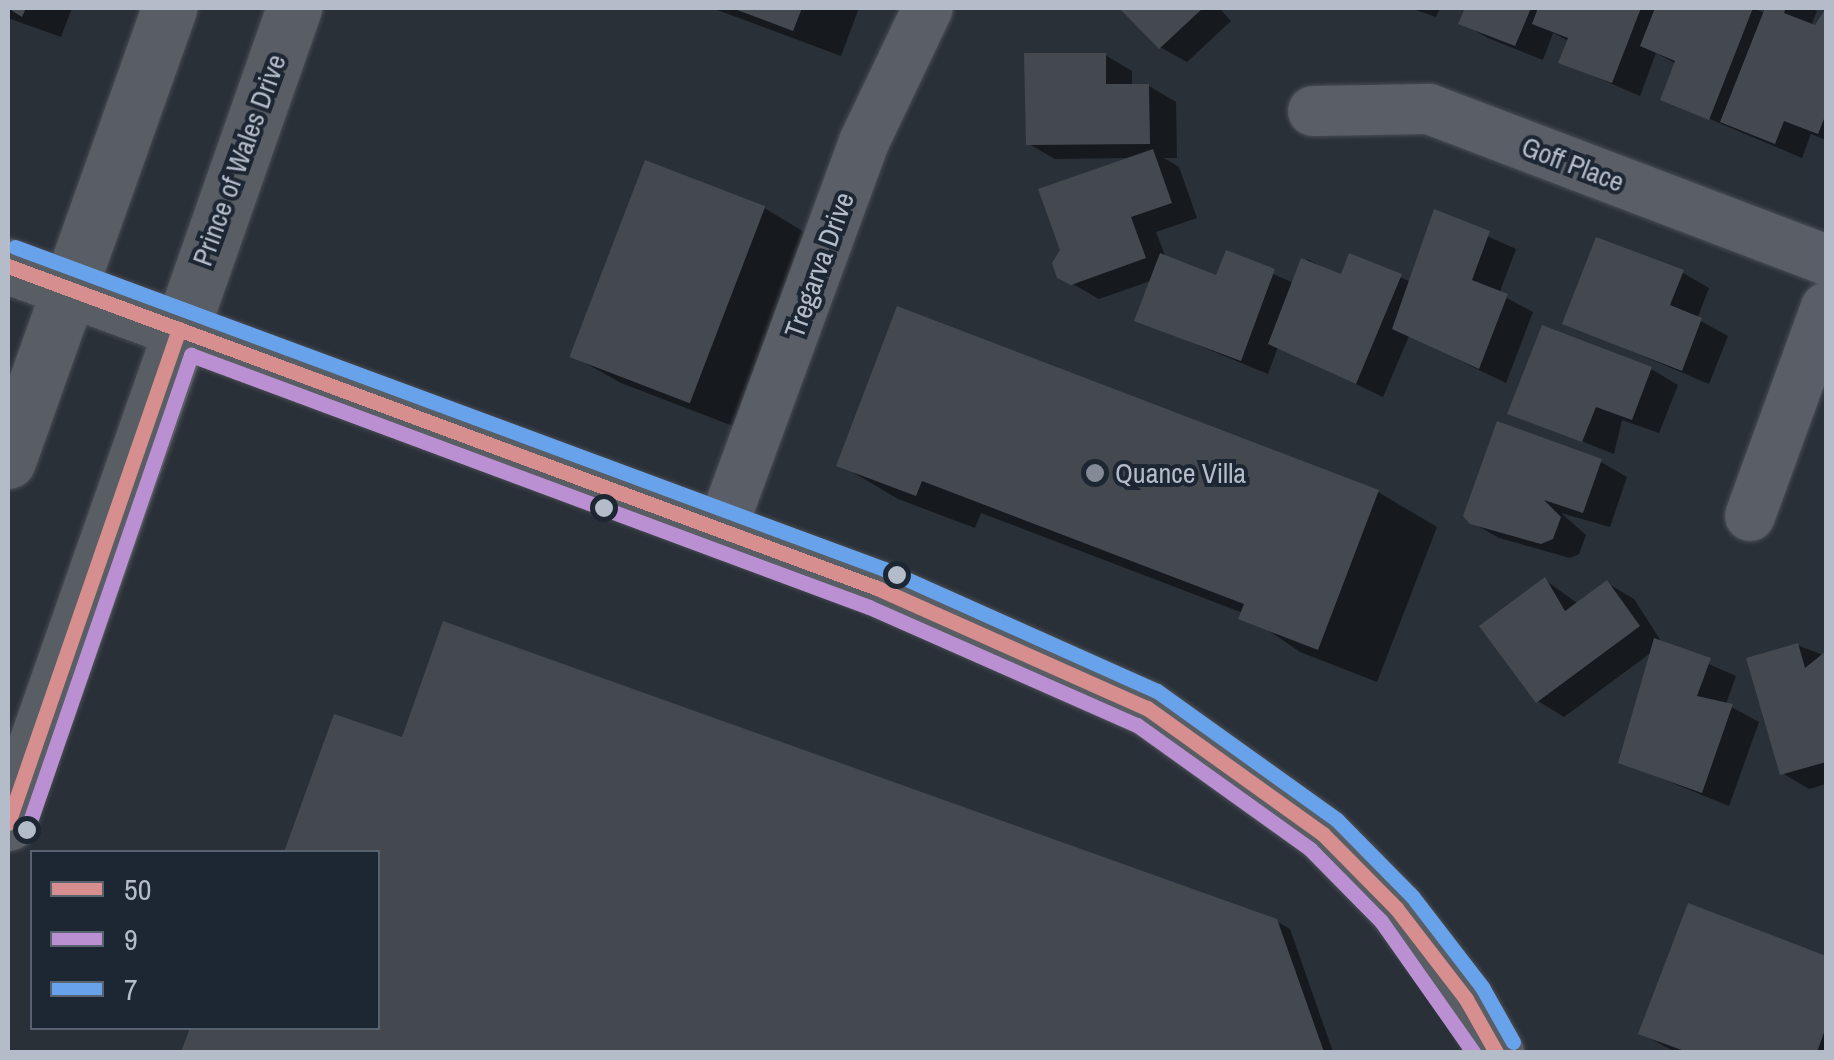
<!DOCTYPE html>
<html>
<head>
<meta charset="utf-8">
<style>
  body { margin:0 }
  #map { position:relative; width:1834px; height:1060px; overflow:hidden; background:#2a3038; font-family:"Archivo Narrow",sans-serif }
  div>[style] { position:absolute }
  .shadow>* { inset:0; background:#0007 }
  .building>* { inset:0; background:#444950; transform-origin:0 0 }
  .roads { filter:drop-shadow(0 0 2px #484c53) drop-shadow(0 0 2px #484c53) }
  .street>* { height:50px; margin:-25px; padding:0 25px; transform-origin:25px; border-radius:25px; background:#5a5e66 }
  .secondary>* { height:55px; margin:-27.5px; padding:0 27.5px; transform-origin:27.5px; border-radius:27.5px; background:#595d64 }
  .bus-1>* { height:15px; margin:-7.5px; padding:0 7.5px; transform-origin:7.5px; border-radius:7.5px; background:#d68e8e }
  .bus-2>* { height:15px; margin:-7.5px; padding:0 7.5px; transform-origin:7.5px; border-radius:7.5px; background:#ba90d3 }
  .bus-3>* { height:15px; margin:-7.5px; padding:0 7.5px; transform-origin:7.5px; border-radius:7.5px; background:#67a2eb }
  .dots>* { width:28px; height:28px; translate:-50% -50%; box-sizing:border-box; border:5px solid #1d2633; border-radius:50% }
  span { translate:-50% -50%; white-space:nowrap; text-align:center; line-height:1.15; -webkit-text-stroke:8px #1d2633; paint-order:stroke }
  .street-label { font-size:28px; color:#b4bcc9 }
  .poi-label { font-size:28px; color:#b4bcc9 }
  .left { translate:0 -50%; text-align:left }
  .frame { position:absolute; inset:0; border:10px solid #b4bcc9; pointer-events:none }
  .legend { position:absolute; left:30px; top:850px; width:350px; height:180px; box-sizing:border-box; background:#1d2633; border:2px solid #59626f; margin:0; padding:12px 18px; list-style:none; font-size:30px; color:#b4bcc9 }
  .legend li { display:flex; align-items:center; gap:20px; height:50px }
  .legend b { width:50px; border:2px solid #59626f }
</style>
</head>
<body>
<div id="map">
  <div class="shadow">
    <i style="clip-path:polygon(8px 8px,72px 8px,61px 37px,8px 18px)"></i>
    <i style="clip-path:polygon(712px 8px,859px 8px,841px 56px)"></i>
    <i style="clip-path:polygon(1123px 8px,1219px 8px,1231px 21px,1187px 62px,1160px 47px)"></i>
    <i style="clip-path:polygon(1410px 8px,1440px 8px,1436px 17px)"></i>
    <i style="clip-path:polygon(1467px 8px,1754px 8px,1768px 15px,1771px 8px,1810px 8px,1817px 11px,1811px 26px,1817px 28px,1826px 8px,1826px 140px,1811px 134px,1802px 158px,1663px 99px,1677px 64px,1656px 53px,1640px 96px,1561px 62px,1569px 41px,1553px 33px,1543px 60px,1488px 38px,1461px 22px)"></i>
    <i style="clip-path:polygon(1105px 55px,1132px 71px,1132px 86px,1149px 86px,1176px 102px,1177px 158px,1164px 158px,1179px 167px,1197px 218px,1156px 232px,1166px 258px,1218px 278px,1227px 254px,1296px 284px,1307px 259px,1342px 277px,1350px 256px,1411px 282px,1435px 213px,1516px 249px,1499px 294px,1533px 312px,1506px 383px,1409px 336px,1383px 397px,1278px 347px,1268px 374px,1137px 320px,1153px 280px,1099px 299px,1059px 276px,1130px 158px,1055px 159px,1029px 144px)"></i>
    <i style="clip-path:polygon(764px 208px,811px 236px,738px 428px,621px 383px,573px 356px)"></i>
    <i style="clip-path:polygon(1683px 273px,1709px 288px,1697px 319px,1728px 336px,1709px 384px,1565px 323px)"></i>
    <i style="clip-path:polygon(1651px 369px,1678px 385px,1659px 433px,1622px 420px,1614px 454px,1510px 413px)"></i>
    <i style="clip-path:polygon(1601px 462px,1627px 477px,1610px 527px,1561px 513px,1586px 535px,1579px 554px,1570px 558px,1499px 538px,1471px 522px)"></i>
    <i style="clip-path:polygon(839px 464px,1378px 492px,1437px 527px,1377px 682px,1300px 652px,1243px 613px,981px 513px,975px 528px,898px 499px)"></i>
    <i style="clip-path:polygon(1545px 580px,1577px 603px,1607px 583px,1634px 599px,1663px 644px,1736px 676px,1726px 704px,1759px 722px,1729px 806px,1621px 762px,1652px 652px,1564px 717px,1538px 701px)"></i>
    <i style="clip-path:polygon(1797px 645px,1826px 656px,1826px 784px,1809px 789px,1782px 773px)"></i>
    <i style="clip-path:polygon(335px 717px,403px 740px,1276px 921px,1290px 929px,1333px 1052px,184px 1052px,193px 1028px,378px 1028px,378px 852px,287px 852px)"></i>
    <i style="clip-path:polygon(1689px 906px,1826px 958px,1826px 1052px,1675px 1052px,1641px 1033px)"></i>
  </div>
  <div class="building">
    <i style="clip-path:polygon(8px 8px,26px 8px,22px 17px)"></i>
    <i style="clip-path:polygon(732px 8px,802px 8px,793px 31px)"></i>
    <i style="clip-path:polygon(1119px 8px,1203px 8px,1159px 49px)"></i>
    <i style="clip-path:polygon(1465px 8px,1531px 8px,1515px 46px,1458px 24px)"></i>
    <i style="clip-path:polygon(1538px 8px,1641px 8px,1612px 83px,1558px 63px,1568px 38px,1532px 24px)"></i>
    <i style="clip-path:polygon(1655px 8px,1753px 8px,1709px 120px,1660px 100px,1675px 61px,1640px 46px)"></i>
    <i style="clip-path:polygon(1765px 8px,1786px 8px,1784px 13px,1815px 25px,1826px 8px,1826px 114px,1818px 134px,1784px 121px,1775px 144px,1720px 122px)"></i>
    <i style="clip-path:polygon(1024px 53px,1106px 53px,1106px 84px,1149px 84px,1150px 144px,1026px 145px)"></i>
    <i style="clip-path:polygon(1153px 149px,1172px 203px,1131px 217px,1146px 258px,1071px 285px,1057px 278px,1052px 263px,1060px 250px,1038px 189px)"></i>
    <i style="left:645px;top:160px;width:129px;height:211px;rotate:21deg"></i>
    <i style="clip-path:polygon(1434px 209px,1490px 231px,1472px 280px,1508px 294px,1479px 369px,1392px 329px)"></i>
    <i style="clip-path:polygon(1596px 237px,1684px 270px,1670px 305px,1702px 318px,1682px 371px,1562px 324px)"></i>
    <i style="clip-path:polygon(1226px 250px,1275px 269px,1241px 361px,1134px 321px,1160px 253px,1216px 275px)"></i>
    <i style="clip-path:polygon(1349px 253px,1402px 274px,1356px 384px,1268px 344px,1301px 258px,1341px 274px)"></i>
    <i style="clip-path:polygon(897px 306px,1379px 490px,1318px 650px,1238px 619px,1244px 604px,922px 481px,916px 496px,836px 466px)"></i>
    <i style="clip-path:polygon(1542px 325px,1652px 367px,1632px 420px,1596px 407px,1582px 442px,1507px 414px)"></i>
    <i style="clip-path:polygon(1497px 421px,1602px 459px,1583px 513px,1544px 500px,1561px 517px,1553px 539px,1541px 544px,1470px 524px,1463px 516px)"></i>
    <i style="clip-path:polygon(1545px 577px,1565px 611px,1607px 580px,1640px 626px,1536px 703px,1479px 626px)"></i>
    <i style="clip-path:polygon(443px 621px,1277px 919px,1324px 1052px,181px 1052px,190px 1028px,378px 1028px,378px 852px,284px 852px,334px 714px,402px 737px)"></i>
    <i style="clip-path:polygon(1654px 638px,1711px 658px,1697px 696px,1733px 704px,1702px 793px,1618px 763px)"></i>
    <i style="clip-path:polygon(1798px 643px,1805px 668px,1826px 651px,1826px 762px,1780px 775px,1746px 658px)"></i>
    <i style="clip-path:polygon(1688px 903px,1826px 956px,1826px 1027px,1817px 1052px,1687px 1052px,1638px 1034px)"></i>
  </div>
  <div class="roads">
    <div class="street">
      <i style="left:1313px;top:111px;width:116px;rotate:-1deg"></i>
      <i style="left:1429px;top:109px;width:425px;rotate:20.8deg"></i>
      <i style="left:1750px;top:516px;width:222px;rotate:-70deg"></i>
      <i style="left:722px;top:528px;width:411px;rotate:-69.8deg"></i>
      <i style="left:864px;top:142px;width:148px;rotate:-64.5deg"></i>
    </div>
    <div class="secondary">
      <i style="left:8px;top:266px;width:927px;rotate:20.33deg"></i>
      <i style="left:877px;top:588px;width:295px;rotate:24deg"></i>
      <i style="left:1147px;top:708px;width:216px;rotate:35.6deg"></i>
      <i style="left:1323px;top:834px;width:104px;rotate:45.4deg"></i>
      <i style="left:1396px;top:908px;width:115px;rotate:52.4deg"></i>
      <i style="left:1466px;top:999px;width:61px;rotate:60.5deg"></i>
      <i style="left:8px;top:461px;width:481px;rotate:-70.4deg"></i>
      <i style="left:8px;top:823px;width:864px;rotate:-70.66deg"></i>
    </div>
  </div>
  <div class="bus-1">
    <i style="left:8px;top:266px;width:927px;rotate:20.33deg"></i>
    <i style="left:877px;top:588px;width:295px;rotate:24deg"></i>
    <i style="left:1147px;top:708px;width:216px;rotate:35.6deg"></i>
    <i style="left:1323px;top:834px;width:104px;rotate:45.4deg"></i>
    <i style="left:1396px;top:908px;width:115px;rotate:52.4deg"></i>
    <i style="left:1466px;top:999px;width:61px;rotate:60.5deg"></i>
    <i style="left:8px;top:823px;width:523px;rotate:-70.91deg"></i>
  </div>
  <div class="bus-2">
    <i style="left:27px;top:830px;width:503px;rotate:-70.95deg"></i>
    <i style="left:191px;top:355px;width:723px;rotate:20.39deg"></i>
    <i style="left:869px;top:607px;width:293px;rotate:23.8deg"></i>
    <i style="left:1137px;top:725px;width:213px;rotate:35.6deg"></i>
    <i style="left:1310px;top:849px;width:101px;rotate:45.4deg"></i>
    <i style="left:1381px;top:921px;width:160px;rotate:54.9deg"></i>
  </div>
  <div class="bus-3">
    <i style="left:15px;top:247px;width:927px;rotate:20.33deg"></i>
    <i style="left:884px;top:569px;width:299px;rotate:24.1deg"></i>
    <i style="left:1157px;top:691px;width:221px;rotate:35.6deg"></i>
    <i style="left:1337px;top:820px;width:107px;rotate:45.4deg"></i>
    <i style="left:1412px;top:896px;width:115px;rotate:52.4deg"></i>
    <i style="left:1482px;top:987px;width:63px;rotate:60.6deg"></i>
  </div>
  <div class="dots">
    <i style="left:1095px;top:473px;background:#848b96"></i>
    <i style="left:604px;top:508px;background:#b4bcc9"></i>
    <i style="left:897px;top:575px;background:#b4bcc9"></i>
    <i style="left:27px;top:830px;background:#b4bcc9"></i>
  </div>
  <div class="street-label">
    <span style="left:239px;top:160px;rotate:-70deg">Prince of Wales Drive</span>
    <span style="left:1573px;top:164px;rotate:21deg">Goff Place</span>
    <span style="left:819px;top:265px;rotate:-70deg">Tregarva Drive</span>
  </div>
  <div class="poi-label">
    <span class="left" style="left:1115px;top:473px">Quance Villa</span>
  </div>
  <div class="frame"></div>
  <ul class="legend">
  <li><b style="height:12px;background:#d68e8e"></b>50</li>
  <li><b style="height:12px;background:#ba90d3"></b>9</li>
  <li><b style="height:12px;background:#67a2eb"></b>7</li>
  </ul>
</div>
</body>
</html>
